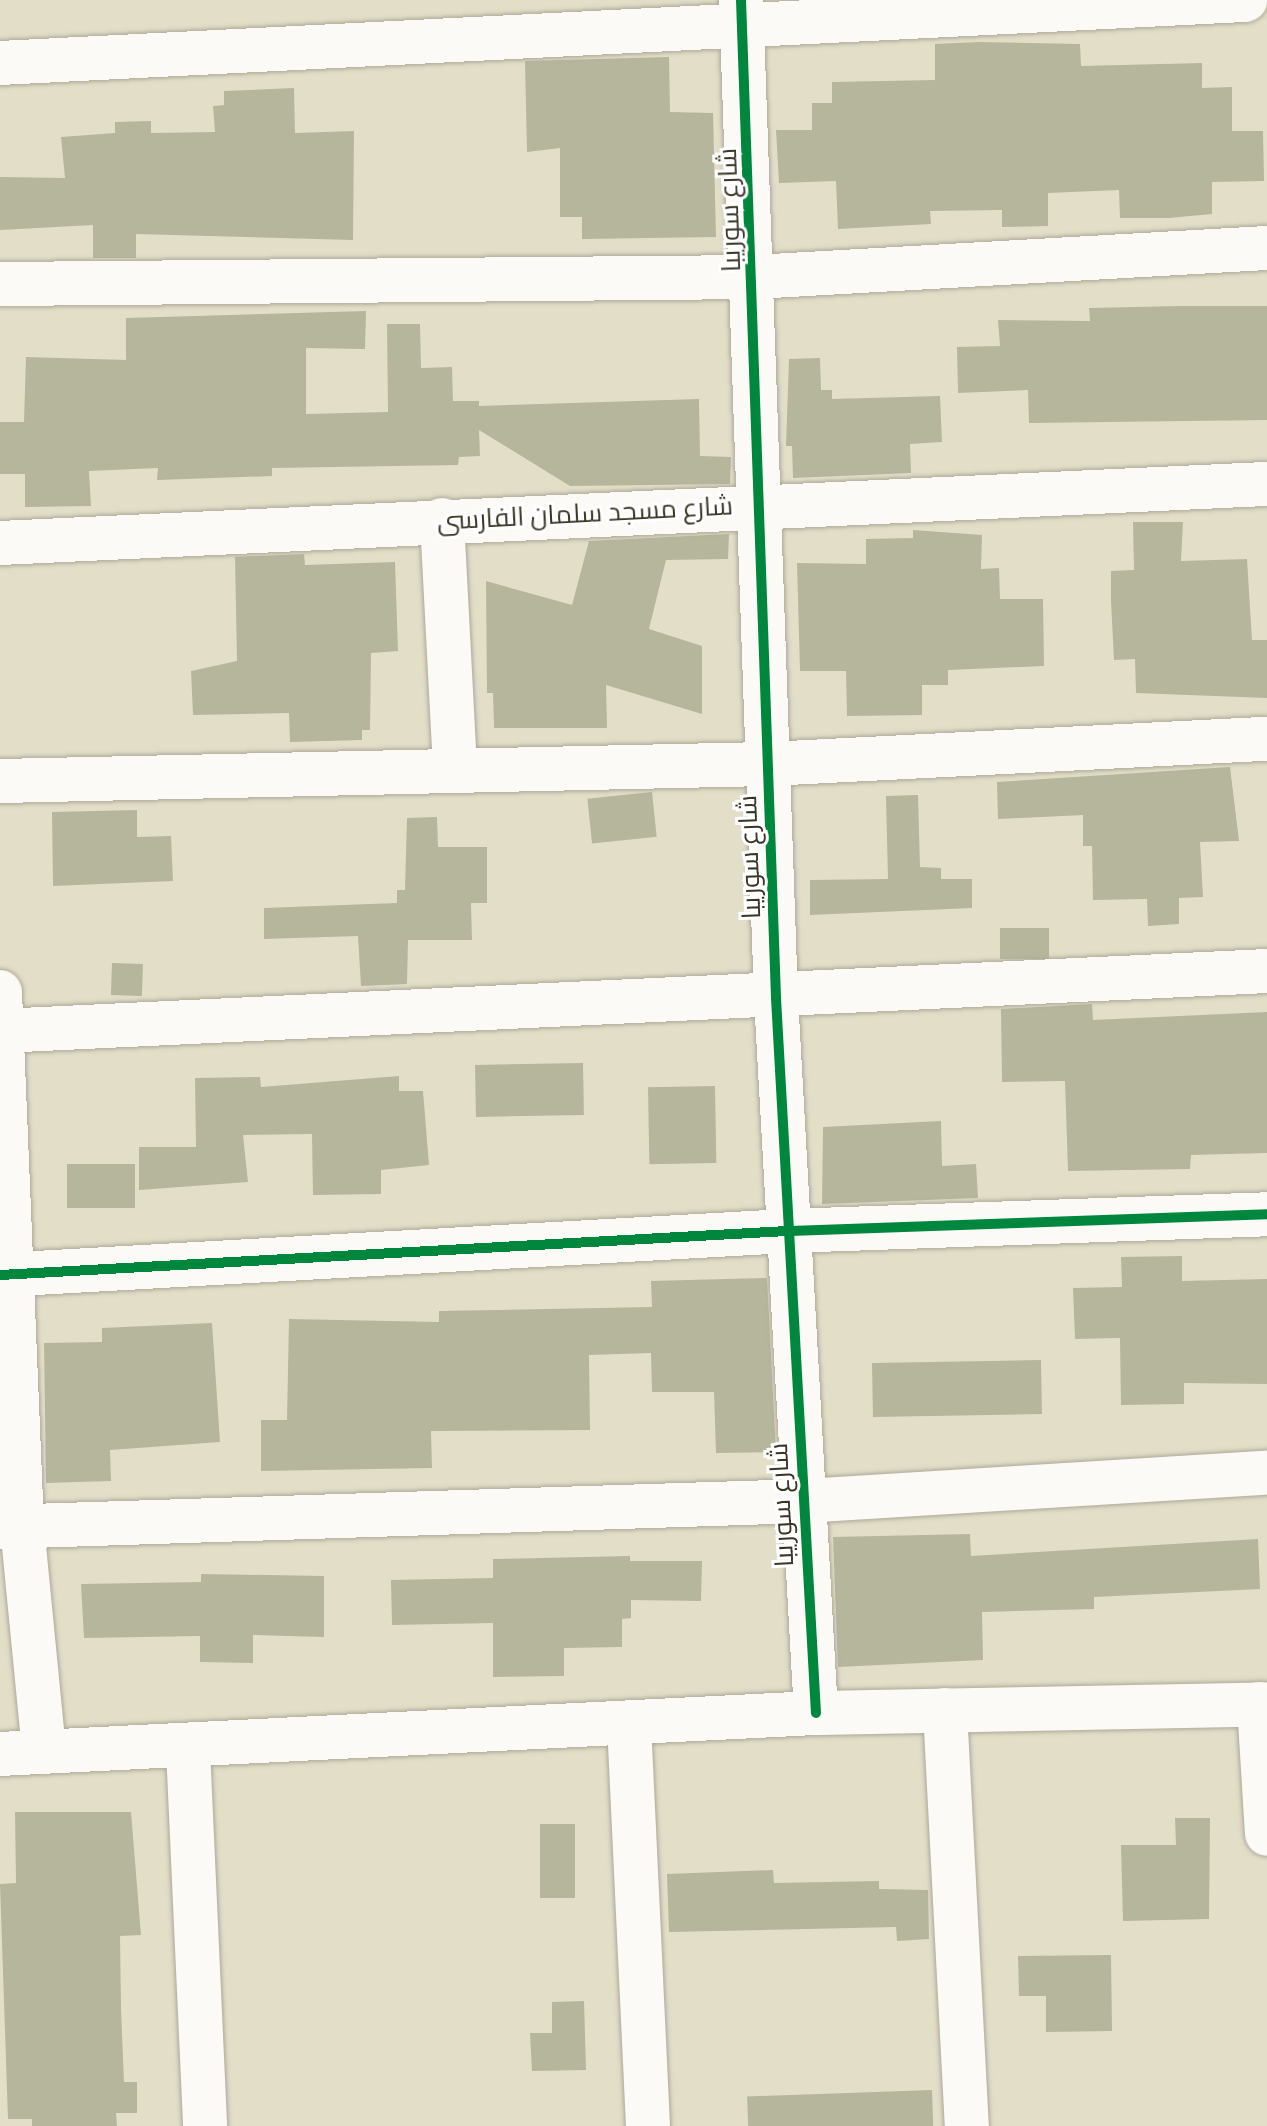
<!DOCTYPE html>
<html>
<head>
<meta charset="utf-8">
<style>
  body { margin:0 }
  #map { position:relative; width:1267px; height:2126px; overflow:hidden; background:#e3dec8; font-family:"IBM Plex Serif",Cairo,serif }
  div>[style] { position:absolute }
  .building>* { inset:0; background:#b6b69d; transform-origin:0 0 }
  .roads { filter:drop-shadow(0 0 2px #ada998) drop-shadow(0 0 2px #ada998) }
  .minor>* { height:44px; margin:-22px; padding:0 22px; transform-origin:22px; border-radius:22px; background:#fbfaf7 }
  .tertiary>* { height:44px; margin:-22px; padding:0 22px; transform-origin:22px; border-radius:22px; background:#fbfaf7 }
  .cycleway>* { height:10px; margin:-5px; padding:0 5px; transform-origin:5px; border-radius:5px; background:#00873e }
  span { translate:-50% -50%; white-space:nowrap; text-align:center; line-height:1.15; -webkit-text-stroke:6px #fff; paint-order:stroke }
  .street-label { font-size:26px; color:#383525 }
</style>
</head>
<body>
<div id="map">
  <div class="building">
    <i style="clip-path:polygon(980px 42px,1080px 44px,1081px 66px,1202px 63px,1202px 88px,1232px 87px,1232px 131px,1263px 131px,1264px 181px,1212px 182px,1212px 214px,1169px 218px,1120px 218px,1119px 190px,1048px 193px,1048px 226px,1002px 227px,1002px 210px,930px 211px,931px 224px,838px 229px,836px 181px,779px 183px,776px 130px,812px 130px,812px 103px,832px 103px,832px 82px,935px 80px,935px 44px)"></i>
    <i style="clip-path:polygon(669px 57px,670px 112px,713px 113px,716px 237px,582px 239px,582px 217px,560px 217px,560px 148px,527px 152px,525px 61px)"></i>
    <i style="clip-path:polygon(294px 88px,295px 133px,354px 131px,353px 240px,136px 234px,136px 258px,93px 258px,93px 225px,0 230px,0 177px,65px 178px,61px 137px,115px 133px,115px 122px,151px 121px,151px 133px,215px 132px,213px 106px,224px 105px,224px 91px)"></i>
    <i style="clip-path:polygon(1181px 306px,1267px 306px,1267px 420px,1029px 423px,1028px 390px,958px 393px,957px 347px,1000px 346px,998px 320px,1090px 321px,1089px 308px)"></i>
    <i style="clip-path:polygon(366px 311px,365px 349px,306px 348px,306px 414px,388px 412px,387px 324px,420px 324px,421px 368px,452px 367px,453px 401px,479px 401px,479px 406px,699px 399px,700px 456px,731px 457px,730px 484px,570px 486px,479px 430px,480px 456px,459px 457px,458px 465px,272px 468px,272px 476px,157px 480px,158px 468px,89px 471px,91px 506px,25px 507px,25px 474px,0 474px,0 422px,24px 422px,26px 357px,126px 360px,126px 318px)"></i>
    <i style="clip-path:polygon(820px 358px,821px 390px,832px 390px,832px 399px,940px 396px,942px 442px,910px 444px,911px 473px,793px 478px,792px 446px,786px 446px,789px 359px)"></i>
    <i style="clip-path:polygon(1133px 522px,1183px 522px,1181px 561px,1247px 559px,1252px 640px,1267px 640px,1267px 698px,1136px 693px,1135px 659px,1114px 660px,1111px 601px,1111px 571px,1134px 570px)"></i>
    <i style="clip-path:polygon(913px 530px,982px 535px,981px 569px,999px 568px,1000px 599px,1043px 599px,1044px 666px,948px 670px,948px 685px,922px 685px,922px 715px,847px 716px,846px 671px,800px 671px,797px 563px,866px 564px,866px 539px,913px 538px)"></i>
    <i style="clip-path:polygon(729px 534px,728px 559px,666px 560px,649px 629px,702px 646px,702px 714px,606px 685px,607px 728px,494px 728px,493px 693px,487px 693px,486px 581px,572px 605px,589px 541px)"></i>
    <i style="clip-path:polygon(304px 554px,305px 565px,395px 562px,398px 651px,371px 653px,370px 730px,362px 730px,362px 740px,290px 742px,289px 713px,193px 715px,191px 671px,237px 661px,235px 557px)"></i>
    <i style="clip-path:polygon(1230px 767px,1239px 841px,1200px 842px,1203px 897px,1179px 898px,1179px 924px,1148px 926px,1147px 899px,1093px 900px,1092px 846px,1083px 846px,1083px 815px,998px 819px,997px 782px)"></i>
    <i style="left:652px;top:792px;width:45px;height:65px;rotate:84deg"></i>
    <i style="clip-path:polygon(918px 795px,920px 867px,941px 868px,941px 879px,972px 879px,972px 908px,810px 915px,810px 880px,888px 879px,886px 796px)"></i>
    <i style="clip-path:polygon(137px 810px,137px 837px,171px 836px,173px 881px,53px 886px,52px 812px)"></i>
    <i style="clip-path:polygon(437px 817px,438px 847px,487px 847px,487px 903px,471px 903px,472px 940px,408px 940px,407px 984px,361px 986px,358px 936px,264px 939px,264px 908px,397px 903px,397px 890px,405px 890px,407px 818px)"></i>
    <i style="left:1000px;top:928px;width:49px;height:31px"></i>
    <i style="left:112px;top:963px;width:31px;height:32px;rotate:2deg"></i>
    <i style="clip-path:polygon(1092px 1004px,1093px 1020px,1267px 1012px,1267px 1153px,1191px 1155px,1190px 1169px,1068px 1171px,1065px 1081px,1002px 1082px,1001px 1009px)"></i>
    <i style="left:583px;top:1063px;width:52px;height:108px;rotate:89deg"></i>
    <i style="clip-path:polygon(399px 1076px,399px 1091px,423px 1091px,429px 1165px,381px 1170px,381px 1194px,313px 1195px,312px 1134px,243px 1135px,248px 1182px,139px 1190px,139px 1147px,196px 1147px,195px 1078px,260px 1077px,261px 1087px)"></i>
    <i style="left:715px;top:1086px;width:77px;height:67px;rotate:89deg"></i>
    <i style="clip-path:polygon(941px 1121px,942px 1166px,976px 1164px,978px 1198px,822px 1204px,823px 1127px)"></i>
    <i style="left:135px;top:1164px;width:44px;height:68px;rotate:90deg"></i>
    <i style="clip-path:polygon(1182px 1256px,1182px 1281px,1267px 1279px,1267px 1384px,1184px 1383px,1184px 1404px,1121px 1405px,1120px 1338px,1075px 1339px,1073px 1288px,1122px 1287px,1121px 1257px)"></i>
    <i style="clip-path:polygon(767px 1278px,776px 1452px,716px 1453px,714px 1392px,652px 1392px,651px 1353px,589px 1355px,590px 1430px,431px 1431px,432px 1468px,261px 1471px,261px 1420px,287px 1420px,289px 1319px,439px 1322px,439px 1311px,652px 1307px,651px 1281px)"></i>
    <i style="clip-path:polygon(212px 1323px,220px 1442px,110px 1450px,111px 1481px,46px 1483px,44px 1343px,102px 1342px,102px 1328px)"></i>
    <i style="left:1041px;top:1360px;width:54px;height:169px;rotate:89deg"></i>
    <i style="clip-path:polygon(970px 1534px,971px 1556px,1258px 1539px,1260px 1589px,1094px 1597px,1094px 1609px,982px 1612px,983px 1660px,838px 1667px,833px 1537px)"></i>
    <i style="clip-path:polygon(630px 1556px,630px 1561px,702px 1561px,701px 1601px,631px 1600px,631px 1618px,622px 1619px,622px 1647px,564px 1648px,564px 1676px,493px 1677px,493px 1623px,392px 1625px,391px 1580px,493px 1578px,493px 1559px)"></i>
    <i style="clip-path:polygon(201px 1574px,324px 1576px,324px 1637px,253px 1635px,253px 1663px,200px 1662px,200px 1636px,84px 1638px,81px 1584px,201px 1582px)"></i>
    <i style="clip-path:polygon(15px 1812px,131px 1812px,141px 1935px,120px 1936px,121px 2009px,124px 2082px,137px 2082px,137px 2113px,116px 2113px,117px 2126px,32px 2126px,32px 2119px,8px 2119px,0 1884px,16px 1883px)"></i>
    <i style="clip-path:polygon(1175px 1818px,1210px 1818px,1209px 1919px,1123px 1921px,1121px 1845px,1176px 1845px)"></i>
    <i style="left:575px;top:1824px;width:74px;height:35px;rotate:90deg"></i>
    <i style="clip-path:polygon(773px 1870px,774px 1883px,879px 1881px,879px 1889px,928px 1890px,929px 1939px,897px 1941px,896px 1927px,669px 1932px,667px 1874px)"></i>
    <i style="clip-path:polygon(1111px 1955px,1112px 2031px,1046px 2032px,1046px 1996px,1019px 1996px,1018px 1956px)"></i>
    <i style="clip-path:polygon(584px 2001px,586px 2070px,532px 2071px,530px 2033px,552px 2033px,552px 2002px)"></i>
    <i style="left:932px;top:2090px;width:36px;height:185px;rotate:88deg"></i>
  </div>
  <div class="roads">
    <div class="minor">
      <i style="left:741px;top:0;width:999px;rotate:87.99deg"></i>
      <i style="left:776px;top:998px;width:716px;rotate:86.8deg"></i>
      <i style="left:0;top:63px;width:1247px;rotate:-2.9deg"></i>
      <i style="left:0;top:284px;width:754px;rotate:-0.53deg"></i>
      <i style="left:754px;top:277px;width:514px;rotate:-3.24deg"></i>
      <i style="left:442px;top:520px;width:251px;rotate:87deg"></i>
      <i style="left:0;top:543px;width:1268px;rotate:-2.67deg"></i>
      <i style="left:0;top:781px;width:768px;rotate:-1.27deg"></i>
      <i style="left:768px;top:764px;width:500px;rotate:-2.9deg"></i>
      <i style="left:0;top:992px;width:534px;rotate:87.64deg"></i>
      <i style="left:22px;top:1526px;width:227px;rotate:84.4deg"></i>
      <i style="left:0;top:1275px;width:789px;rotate:-3.2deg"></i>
      <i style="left:788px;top:1231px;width:479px;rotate:-2deg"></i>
      <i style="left:0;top:1527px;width:803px;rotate:-1.85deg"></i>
      <i style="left:803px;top:1501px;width:465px;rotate:-3.5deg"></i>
      <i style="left:1259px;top:1704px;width:130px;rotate:86.5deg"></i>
      <i style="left:945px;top:1710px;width:417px;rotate:87deg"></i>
      <i style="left:629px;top:1723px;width:403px;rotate:87.3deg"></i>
      <i style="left:188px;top:1749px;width:377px;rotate:87.4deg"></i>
      <i style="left:0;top:1754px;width:817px;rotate:-2.88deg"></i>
      <i style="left:816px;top:1713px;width:451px;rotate:-1.1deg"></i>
    </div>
    <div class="tertiary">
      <i style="left:0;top:1031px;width:1268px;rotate:-2.71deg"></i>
    </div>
  </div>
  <div class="cycleway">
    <i style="left:741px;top:0;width:999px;rotate:87.99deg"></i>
    <i style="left:776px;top:998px;width:716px;rotate:86.8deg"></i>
    <i style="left:0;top:1275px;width:789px;rotate:-3.2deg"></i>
    <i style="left:788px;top:1231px;width:479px;rotate:-2deg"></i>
  </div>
  <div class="street-label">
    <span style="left:729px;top:210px;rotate:-92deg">شارع سوريبا</span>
    <span style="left:585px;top:513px;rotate:-3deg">شارع مسجد سلمان الفارسى</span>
    <span style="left:749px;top:857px;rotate:-92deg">شارع سوريبا</span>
    <span style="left:781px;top:1505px;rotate:-93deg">شارع سوريبا</span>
  </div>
</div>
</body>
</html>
